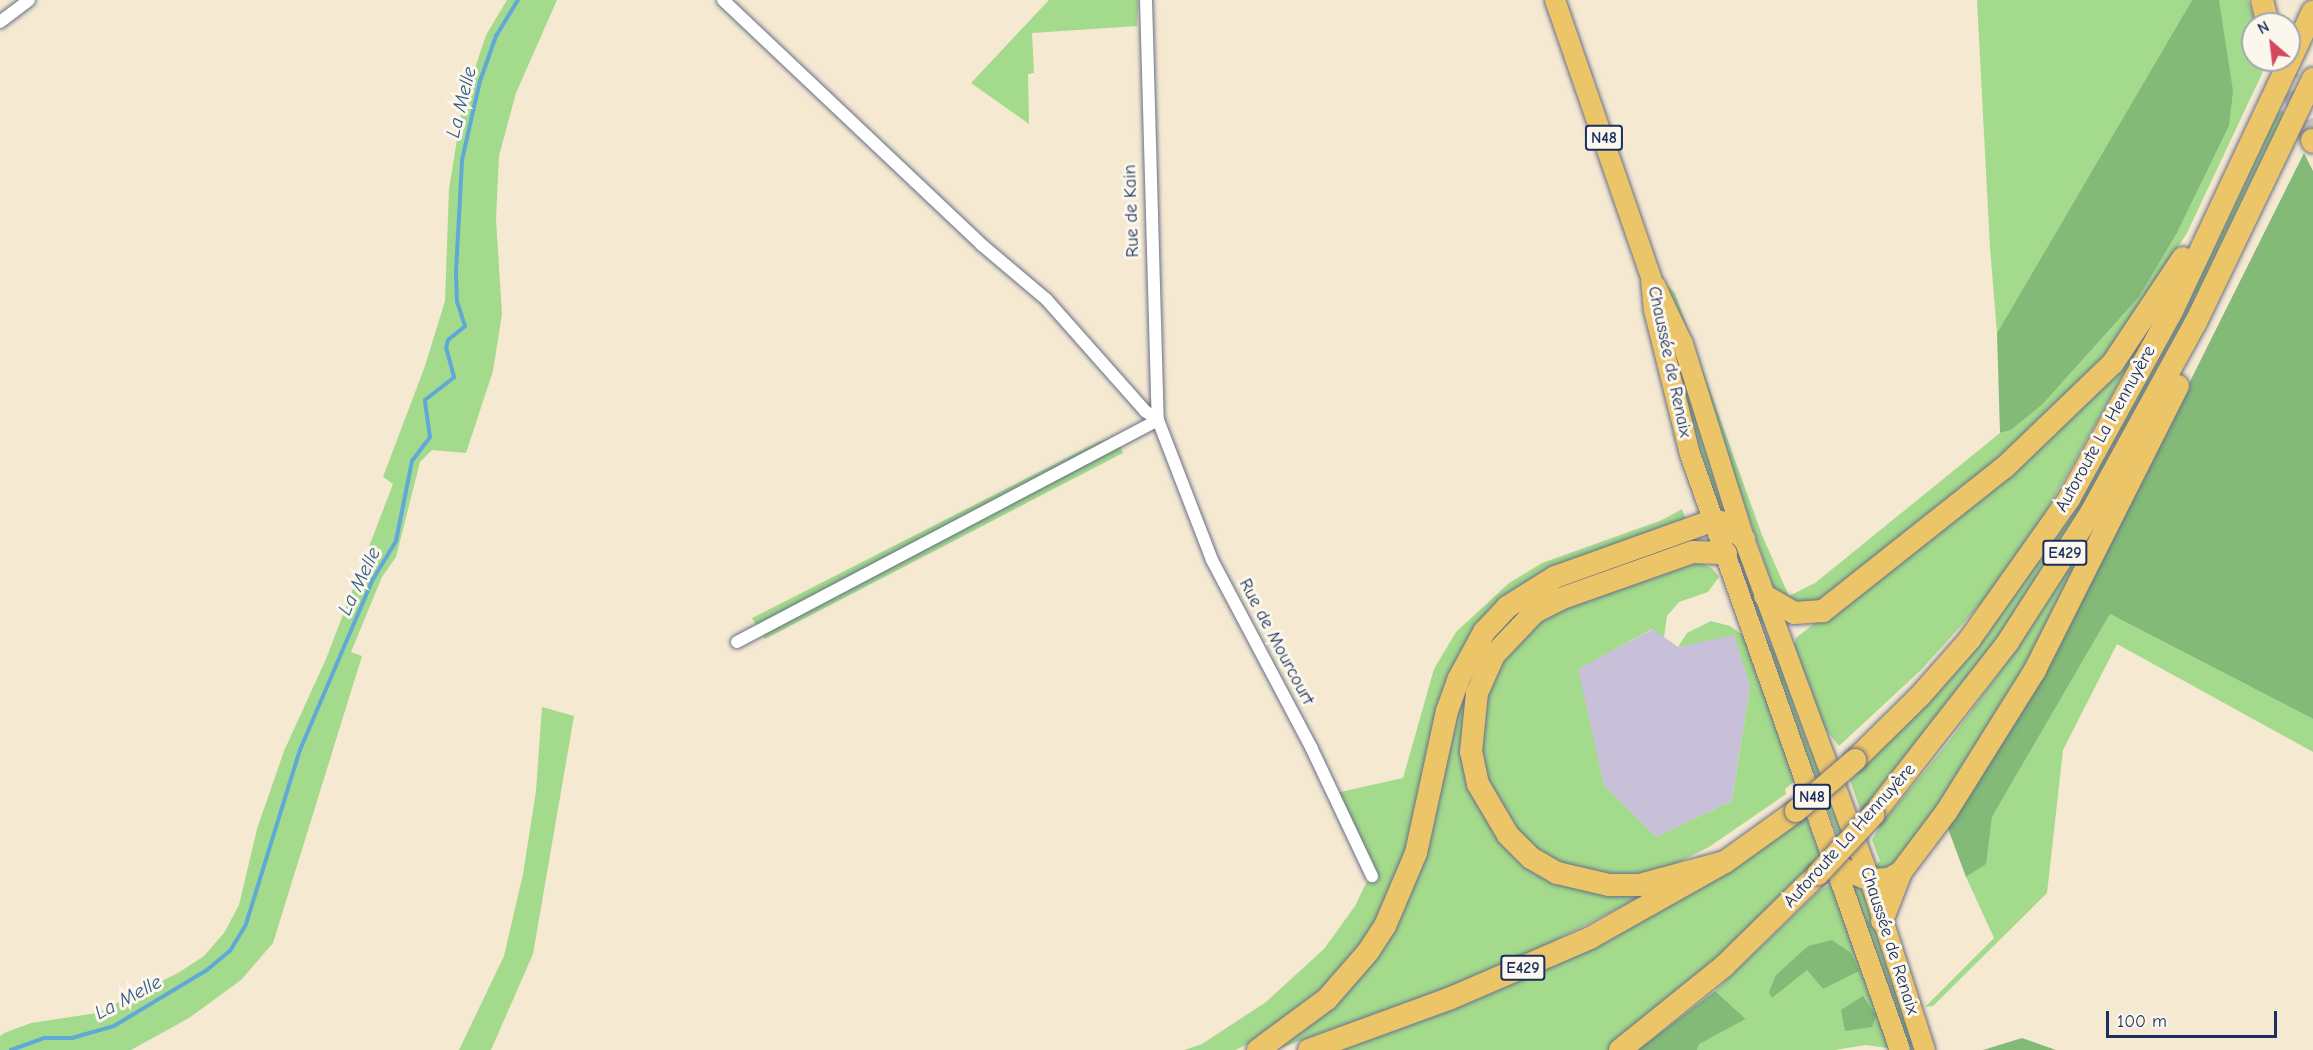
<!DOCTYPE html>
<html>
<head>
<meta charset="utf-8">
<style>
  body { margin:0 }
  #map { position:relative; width:2313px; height:1050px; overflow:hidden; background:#f5e9d2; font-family:"Comic Neue",sans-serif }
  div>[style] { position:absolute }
  .industrial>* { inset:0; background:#c8bfd8 }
  .green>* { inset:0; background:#a4da8c }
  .forest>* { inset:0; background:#83ba78 }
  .stream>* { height:4px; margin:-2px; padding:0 2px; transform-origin:2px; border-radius:2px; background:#60a9d7 }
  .motorway-tunnel>* { height:22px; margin-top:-11px; transform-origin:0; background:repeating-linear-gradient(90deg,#c9c4bb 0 22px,transparent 0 33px) }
  .roads { filter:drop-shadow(0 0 2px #677087) drop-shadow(0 0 2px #677087) }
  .minor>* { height:12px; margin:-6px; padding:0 6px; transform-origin:6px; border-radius:6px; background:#fff }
  .primary>* { height:20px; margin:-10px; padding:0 10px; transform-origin:10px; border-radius:10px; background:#edc569 }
  .motorway>* { height:22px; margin:-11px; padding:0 11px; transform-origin:11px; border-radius:11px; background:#edc569 }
  .bridges { filter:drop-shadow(0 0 2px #677087) drop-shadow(0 0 2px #677087) }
  .motorway-bridge>* { height:22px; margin:-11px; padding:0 11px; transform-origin:11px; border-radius:11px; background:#edc569 }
  span { translate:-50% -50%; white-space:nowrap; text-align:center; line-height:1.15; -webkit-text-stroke:6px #fbf7ec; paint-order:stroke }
  .shield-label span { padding:2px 4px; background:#fbf7ec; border:2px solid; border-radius:4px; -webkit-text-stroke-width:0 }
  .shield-label { font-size:16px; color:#1b2f5e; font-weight:700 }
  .street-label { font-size:18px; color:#1b2f5e }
  .water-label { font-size:20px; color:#335a88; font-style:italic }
  .north { position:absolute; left:2241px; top:12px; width:60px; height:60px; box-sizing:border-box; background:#fbf7ec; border:2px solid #a1a7b3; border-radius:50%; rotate:332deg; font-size:16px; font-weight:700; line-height:24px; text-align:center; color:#1b2f5e }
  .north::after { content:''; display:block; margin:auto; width:21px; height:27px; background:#d1495b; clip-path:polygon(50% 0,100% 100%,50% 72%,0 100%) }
  .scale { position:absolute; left:2106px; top:1011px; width:171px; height:27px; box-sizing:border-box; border:3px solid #1b2f5e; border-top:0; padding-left:8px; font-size:18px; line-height:21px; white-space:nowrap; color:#1b2f5e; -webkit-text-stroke:4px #fbf7ec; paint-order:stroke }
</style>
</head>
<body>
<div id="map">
  <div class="industrial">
    <i style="clip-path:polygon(1653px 629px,1678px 647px,1734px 634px,1750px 686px,1732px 801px,1656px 837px,1604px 786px,1577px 669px)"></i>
  </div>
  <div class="green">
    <i style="clip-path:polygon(507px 0,557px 0,516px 93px,499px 156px,496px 219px,502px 314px,493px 371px,466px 453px,432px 450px,420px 462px,396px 557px,382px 577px,351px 652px,362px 656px,273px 943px,241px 980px,189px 1018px,131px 1050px,0 1050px,0 1036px,4px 1033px,31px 1023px,97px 1013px,178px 973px,204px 956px,224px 933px,239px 905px,257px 829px,284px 751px,326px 659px,393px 484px,383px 477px,425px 366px,445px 301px,449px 189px,462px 108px,486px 35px)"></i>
    <i style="clip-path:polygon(1049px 0,1138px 0,1137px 26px,1032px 33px,1034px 73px,1028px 74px,1029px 124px,971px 83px)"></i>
    <i style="clip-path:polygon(1977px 0,2192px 0,1997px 333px,1990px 248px)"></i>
    <i style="clip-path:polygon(2219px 0,2248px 0,2256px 24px,2253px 60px,2268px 61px,2187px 233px,2116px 344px,2048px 419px,1814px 608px,1776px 595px,1668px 286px,1675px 293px,1762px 535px,1789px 596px,1815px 583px,2000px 433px,2011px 430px,2042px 405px,2139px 297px,2177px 233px,2229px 126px)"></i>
    <i style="clip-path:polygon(2282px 110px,2287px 121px,2168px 362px,2023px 608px,1861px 812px,1850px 780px,2004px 607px,2274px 116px)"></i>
    <i style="clip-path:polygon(2162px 306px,2038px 526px,1988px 596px,1921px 670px,1839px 746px,1822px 725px,1794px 645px,1796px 638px,2015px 465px)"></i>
    <i style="clip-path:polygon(1665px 314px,1739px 531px,1718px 513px,1693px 438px)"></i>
    <i style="clip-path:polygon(1117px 436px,1123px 453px,765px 639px,752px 618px,1098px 442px)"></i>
    <i style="clip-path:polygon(1682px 509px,1703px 564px,1712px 568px,1719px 577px,1708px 592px,1679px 602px,1667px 616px,1664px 637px,1652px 629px,1578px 669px,1604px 785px,1656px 837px,1732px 801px,1750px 686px,1734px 635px,1678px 647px,1687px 633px,1711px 621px,1730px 626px,1744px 636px,1797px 779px,1785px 789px,1786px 794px,1709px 847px,1661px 871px,1658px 888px,1548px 944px,1440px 991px,1275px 1050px,1264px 1037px,1235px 1050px,1184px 1050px,1202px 1044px,1266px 1002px,1324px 949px,1355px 906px,1369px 877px,1327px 795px,1403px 778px,1434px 669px,1456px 632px,1509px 583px,1542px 563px,1662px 520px)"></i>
    <i style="clip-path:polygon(2101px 518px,2057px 620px,1908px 859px,1885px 874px,1872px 868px,1880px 861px,1872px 840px,1880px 826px,1947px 744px,2008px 661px)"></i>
    <i style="clip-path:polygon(1726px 535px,1736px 541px,1767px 627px,1754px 616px)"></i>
    <i style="clip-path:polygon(2110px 614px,2313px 719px,2313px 752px,2117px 644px,2063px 750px,2047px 893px,1933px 1006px,1925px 1007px,1994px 938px,1966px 877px,1985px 864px,1992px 817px)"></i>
    <i style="clip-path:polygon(1759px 630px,1775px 650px,1809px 747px,1815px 751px,1854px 850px,1854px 867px,1846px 858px)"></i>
    <i style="clip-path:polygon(542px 707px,574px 716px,533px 954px,491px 1050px,459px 1050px,504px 956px,523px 874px,536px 791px)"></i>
    <i style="clip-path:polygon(1806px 817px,1821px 857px,1770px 914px,1611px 1050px,1329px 1050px,1434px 1011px)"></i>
    <i style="clip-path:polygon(1846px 877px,1864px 883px,1922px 1050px,1909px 1050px)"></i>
    <i style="clip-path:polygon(evenodd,1833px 883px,1894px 1049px,1866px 1045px,1835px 1050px,1697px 1050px,1698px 1044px,1746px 1019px,1715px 991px,1819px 891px,1833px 883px,1833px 940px,1823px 989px,1807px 969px,1772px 998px,1833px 940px)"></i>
  </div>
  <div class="forest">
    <i style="clip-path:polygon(2192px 0,2219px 0,2233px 91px,2229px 126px,2177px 233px,2139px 297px,2042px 405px,2011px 430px,2000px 433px,1997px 333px)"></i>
    <i style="clip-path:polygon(2304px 153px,2313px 171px,2313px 719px,2110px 614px,1992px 817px,1986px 864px,1966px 877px,1947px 826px,2045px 672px)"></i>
    <i style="clip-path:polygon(1832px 940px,1851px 953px,1859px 971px,1823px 989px,1807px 970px,1772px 998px,1769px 992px,1776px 975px,1808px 946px)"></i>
    <i style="clip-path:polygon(1715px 991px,1746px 1019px,1699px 1044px,1697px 1050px,1638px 1050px)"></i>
    <i style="clip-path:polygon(1863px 996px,1876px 1016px,1872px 1027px,1845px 1031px,1841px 1010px)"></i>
    <i style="clip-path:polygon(2022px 1038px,2056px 1050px,1983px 1050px)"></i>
  </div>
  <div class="stream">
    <i style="left:11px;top:1050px;width:35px;rotate:-20deg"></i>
    <i style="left:44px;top:1038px;width:28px"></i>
    <i style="left:72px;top:1038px;width:44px;rotate:-15.9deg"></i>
    <i style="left:114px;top:1026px;width:109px;rotate:-31.1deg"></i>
    <i style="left:207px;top:970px;width:30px;rotate:-40deg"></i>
    <i style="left:230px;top:951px;width:31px;rotate:-59deg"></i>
    <i style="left:246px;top:924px;width:182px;rotate:-72.8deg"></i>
    <i style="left:300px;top:750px;width:184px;rotate:-66.9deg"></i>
    <i style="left:372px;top:581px;width:47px;rotate:-59deg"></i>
    <i style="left:396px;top:541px;width:82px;rotate:-78.7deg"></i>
    <i style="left:412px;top:461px;width:30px;rotate:-53deg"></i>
    <i style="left:430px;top:437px;width:37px;rotate:-98deg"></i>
    <i style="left:425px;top:400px;width:37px;rotate:-38deg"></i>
    <i style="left:454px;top:377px;width:30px;rotate:-105deg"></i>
    <i style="left:446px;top:348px;width:8px;rotate:-76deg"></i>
    <i style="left:448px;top:340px;width:22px;rotate:-39deg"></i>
    <i style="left:465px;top:326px;width:25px;rotate:-108deg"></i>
    <i style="left:457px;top:302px;width:30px;rotate:-92deg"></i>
    <i style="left:456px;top:272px;width:112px;rotate:-86.9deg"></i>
    <i style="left:462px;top:160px;width:81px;rotate:-77.2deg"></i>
    <i style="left:480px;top:81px;width:48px;rotate:-70.4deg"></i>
    <i style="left:496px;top:36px;width:42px;rotate:-58.6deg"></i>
  </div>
  <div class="motorway-tunnel">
    <i style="left:2280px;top:60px;width:86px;rotate:68.2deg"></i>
  </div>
  <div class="roads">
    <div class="minor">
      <i style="left:723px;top:0;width:357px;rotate:43.4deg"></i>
      <i style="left:982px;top:245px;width:84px;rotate:40.2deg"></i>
      <i style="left:1046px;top:299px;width:149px;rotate:48.5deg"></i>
      <i style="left:1145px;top:411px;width:16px;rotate:35deg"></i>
      <i style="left:1146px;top:0;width:420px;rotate:88.4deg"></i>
      <i style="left:1158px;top:420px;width:150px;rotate:68.9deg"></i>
      <i style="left:1212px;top:560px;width:212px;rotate:62.1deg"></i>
      <i style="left:1311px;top:747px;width:143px;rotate:64.7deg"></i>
      <i style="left:0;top:22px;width:36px;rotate:-37deg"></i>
      <i style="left:737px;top:642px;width:476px;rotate:-27.8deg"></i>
    </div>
    <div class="primary">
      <i style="left:1555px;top:0;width:294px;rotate:70.9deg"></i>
      <i style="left:1651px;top:278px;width:32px;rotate:85deg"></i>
      <i style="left:1654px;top:310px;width:148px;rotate:76deg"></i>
      <i style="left:1690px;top:454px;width:632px;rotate:70.59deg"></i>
      <i style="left:1655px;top:285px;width:65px;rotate:64.6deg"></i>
      <i style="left:1683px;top:344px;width:204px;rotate:72.6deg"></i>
      <i style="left:1744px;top:539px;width:364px;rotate:69.7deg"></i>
      <i style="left:1870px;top:880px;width:179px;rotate:72.1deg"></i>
    </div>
    <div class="motorway">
      <i style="left:2262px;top:0;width:25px;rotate:76deg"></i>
      <i style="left:2312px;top:140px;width:2px;rotate:63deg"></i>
      <i style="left:1765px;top:596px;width:34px;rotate:30deg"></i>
      <i style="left:1794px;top:613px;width:29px;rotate:-4deg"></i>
      <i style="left:1823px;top:611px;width:232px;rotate:-38.4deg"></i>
      <i style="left:2005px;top:467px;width:150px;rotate:-43.9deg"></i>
      <i style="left:2113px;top:363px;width:126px;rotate:-56.3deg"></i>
      <i style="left:1855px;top:760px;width:91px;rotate:-44.6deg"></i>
      <i style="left:1920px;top:696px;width:76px;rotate:-48.7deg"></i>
      <i style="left:1970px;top:639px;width:171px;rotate:-54.7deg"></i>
      <i style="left:2069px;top:499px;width:214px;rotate:-61.3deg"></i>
      <i style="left:2172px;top:311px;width:331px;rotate:-64.8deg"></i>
      <i style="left:1873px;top:815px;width:219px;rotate:-52deg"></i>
      <i style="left:2008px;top:642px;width:156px;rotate:-57.3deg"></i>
      <i style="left:2092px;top:511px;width:216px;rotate:-61.2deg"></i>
      <i style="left:2196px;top:322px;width:270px;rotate:-64.3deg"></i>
      <i style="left:1725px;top:862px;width:89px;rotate:165deg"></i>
      <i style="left:1639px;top:885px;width:30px;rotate:180deg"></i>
      <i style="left:1609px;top:885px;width:53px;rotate:-167deg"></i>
      <i style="left:1557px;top:873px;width:30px;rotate:-150deg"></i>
      <i style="left:1531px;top:858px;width:33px;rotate:-135deg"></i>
      <i style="left:1508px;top:835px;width:59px;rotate:-120.5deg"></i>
      <i style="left:1478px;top:784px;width:33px;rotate:-102deg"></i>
      <i style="left:1471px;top:752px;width:59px;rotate:-84.2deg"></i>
      <i style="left:1477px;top:693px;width:42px;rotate:-65.9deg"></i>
      <i style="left:1494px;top:655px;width:59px;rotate:-46.4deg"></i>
      <i style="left:1535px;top:612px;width:28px;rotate:-27deg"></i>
      <i style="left:1560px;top:599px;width:141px;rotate:-19.5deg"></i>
      <i style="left:1693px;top:552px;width:33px;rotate:2deg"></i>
      <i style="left:1837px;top:866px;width:36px;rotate:23deg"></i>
      <i style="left:1870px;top:880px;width:19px;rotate:-3deg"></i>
      <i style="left:1889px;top:879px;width:14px;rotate:-30deg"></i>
      <i style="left:1882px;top:921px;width:53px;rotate:-68.8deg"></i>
      <i style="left:1901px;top:872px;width:76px;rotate:-53deg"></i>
      <i style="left:1947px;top:811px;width:166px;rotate:-58deg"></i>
      <i style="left:2035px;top:670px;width:318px;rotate:-63.3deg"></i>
      <i style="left:1258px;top:1050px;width:86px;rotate:-36.5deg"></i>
      <i style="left:1327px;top:999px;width:62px;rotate:-48.9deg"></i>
      <i style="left:1368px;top:952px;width:31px;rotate:-57deg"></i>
      <i style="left:1385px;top:926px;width:79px;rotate:-67deg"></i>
      <i style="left:1416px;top:853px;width:145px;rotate:-77.7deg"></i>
      <i style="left:1447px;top:711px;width:33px;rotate:-70deg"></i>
      <i style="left:1458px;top:680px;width:55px;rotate:-61.6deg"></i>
      <i style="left:1484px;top:632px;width:34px;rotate:-47deg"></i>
      <i style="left:1507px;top:607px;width:57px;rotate:-32deg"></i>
      <i style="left:1555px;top:577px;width:169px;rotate:-19.7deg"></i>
      <i style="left:1714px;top:520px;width:17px;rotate:17deg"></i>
      <i style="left:1730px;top:525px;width:20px;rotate:45deg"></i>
      <i style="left:1309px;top:1050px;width:151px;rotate:-20.1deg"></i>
      <i style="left:1451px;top:998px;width:151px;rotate:-23.3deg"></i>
      <i style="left:1590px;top:938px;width:155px;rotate:-29.4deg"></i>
      <i style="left:1725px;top:862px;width:87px;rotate:-35.7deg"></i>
      <i style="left:1620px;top:1050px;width:134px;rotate:-38.9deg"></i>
      <i style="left:1724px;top:966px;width:132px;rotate:-44.4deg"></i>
    </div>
  </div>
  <div class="bridges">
    <div class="motorway-bridge">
      <i style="left:1796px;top:811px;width:78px;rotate:-40.8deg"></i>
      <i style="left:1818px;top:874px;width:81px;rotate:-47deg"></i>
    </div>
  </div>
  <div class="shield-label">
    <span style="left:1604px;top:138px">N48</span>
    <span style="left:2065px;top:553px">E429</span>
    <span style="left:1812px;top:797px">N48</span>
    <span style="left:1523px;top:968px">E429</span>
  </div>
  <div class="street-label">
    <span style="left:1132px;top:211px;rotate:-92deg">Rue de Kain</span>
    <span style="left:1669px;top:362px;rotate:78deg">Chaussée de Renaix</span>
    <span style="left:2106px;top:429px;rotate:-61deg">Autoroute La Hennuyère</span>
    <span style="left:1276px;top:642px;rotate:62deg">Rue de Mourcourt</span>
    <span style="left:1850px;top:836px;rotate:-48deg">Autoroute La Hennuyère</span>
    <span style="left:1889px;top:941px;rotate:72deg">Chaussée de Renaix</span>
  </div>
  <div class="water-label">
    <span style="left:461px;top:102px;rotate:-76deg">La Melle</span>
    <span style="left:359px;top:581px;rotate:-64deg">La Melle</span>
    <span style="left:128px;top:997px;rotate:-28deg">La Melle</span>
  </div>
  <div class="north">N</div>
  <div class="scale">100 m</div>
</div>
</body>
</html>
